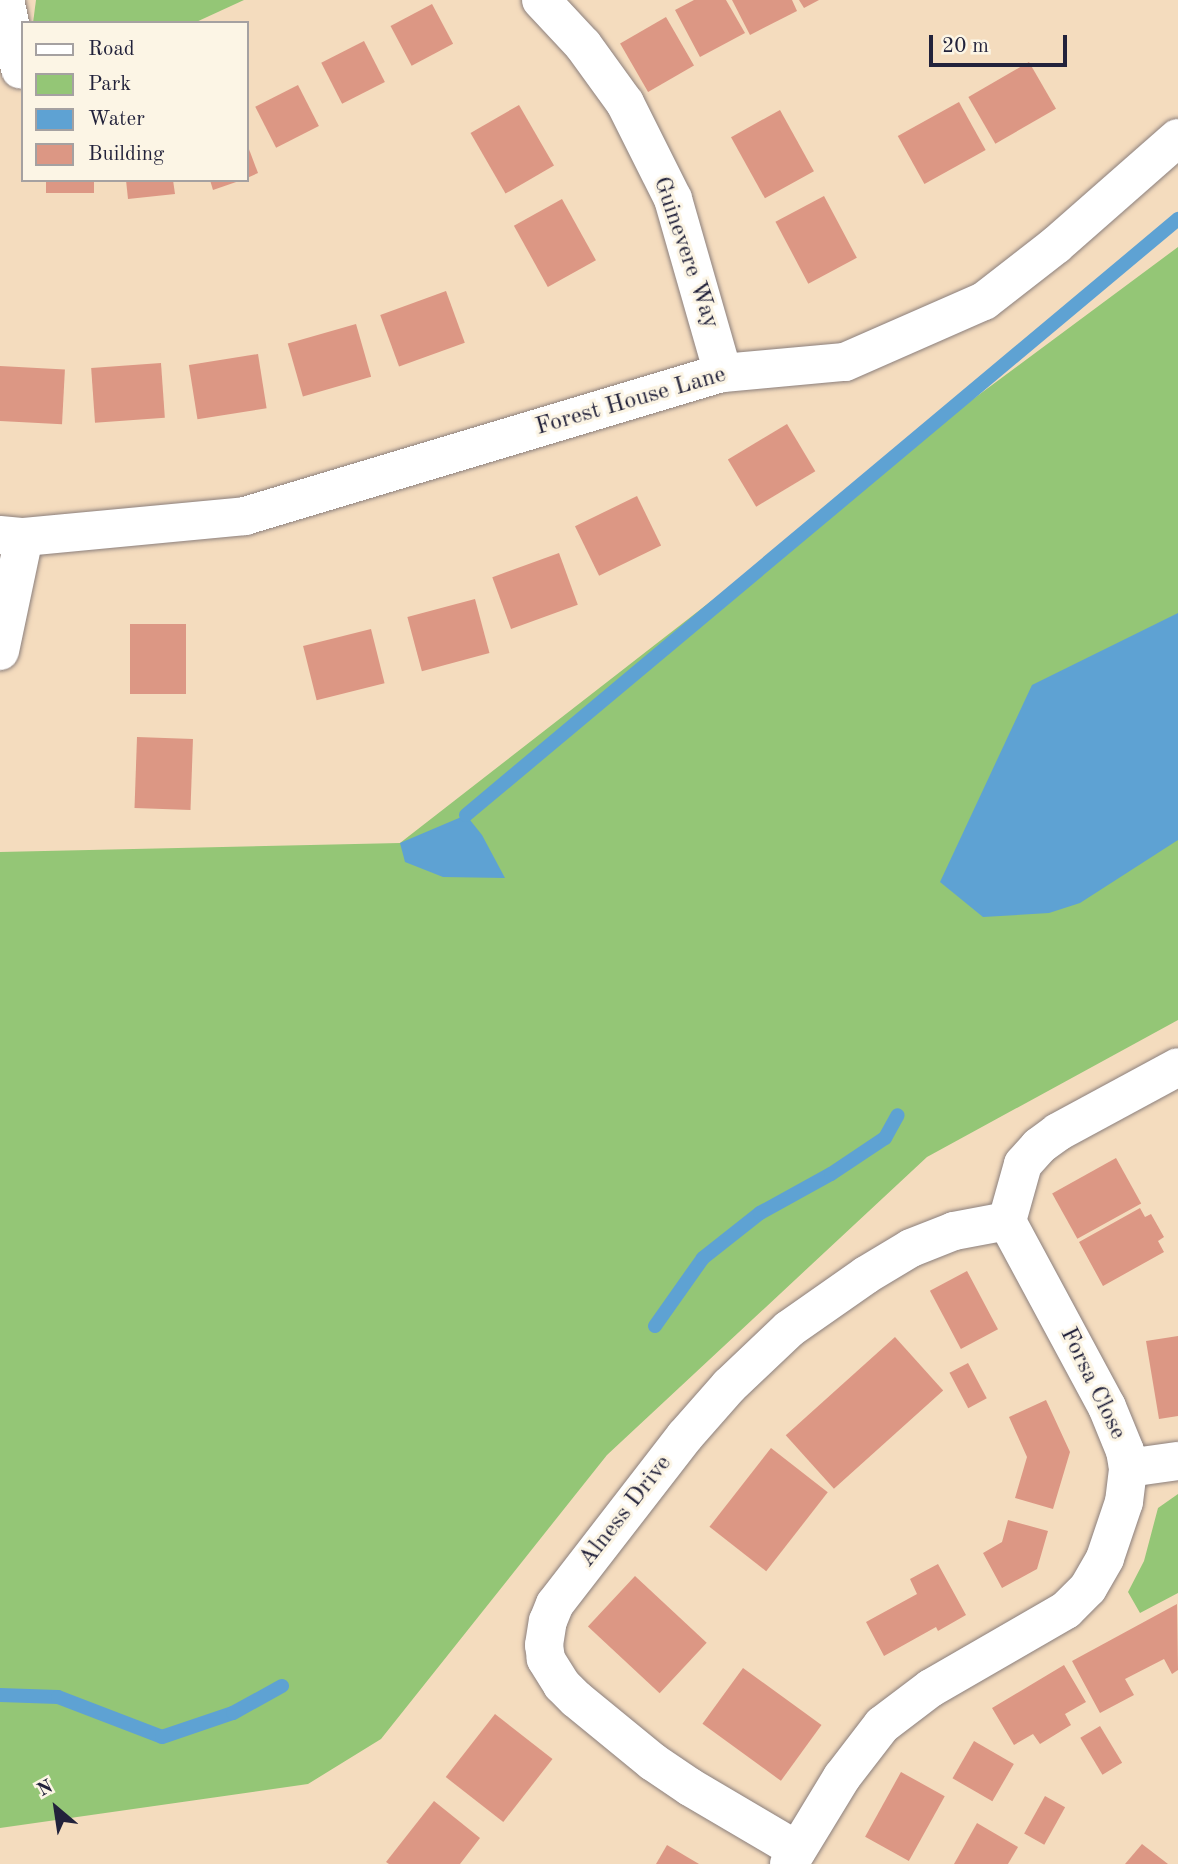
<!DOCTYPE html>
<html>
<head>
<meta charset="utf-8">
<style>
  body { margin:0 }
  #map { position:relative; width:1178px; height:1864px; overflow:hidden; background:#f4dcbe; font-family:"Old Standard TT",serif }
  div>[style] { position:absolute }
  .green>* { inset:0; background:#94c676 }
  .water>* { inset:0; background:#5ea2d3 }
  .stream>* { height:14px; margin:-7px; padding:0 7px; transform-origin:7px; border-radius:7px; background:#5ea2d3 }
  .building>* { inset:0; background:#dc9784; transform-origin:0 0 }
  .roads { filter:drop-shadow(0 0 2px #8b7f7c) drop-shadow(0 0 2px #8b7f7c) }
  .minor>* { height:38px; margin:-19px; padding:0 19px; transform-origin:19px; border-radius:19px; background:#fff }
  span { translate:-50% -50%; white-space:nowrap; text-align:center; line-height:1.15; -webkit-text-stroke:6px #fcf5e5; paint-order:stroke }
  .street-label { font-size:24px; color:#22223b }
  .legend { position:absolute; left:21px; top:21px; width:228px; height:161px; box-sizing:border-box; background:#fcf5e5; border:2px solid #a5a1a1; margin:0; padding:9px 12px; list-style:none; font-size:21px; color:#22223b }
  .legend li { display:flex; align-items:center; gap:14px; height:35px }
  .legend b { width:35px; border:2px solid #a5a1a1 }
  .north { position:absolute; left:21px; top:1773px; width:70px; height:70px; -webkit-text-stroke:5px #fcf5e5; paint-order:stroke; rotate:331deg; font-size:19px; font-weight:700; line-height:28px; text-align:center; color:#22223b }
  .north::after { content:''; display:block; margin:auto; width:24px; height:32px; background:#22223b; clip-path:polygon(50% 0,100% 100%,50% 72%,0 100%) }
  .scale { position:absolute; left:929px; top:35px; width:138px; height:32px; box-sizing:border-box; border:4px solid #22223b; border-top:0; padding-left:9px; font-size:21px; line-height:24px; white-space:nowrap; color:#22223b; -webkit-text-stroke:5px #fcf5e5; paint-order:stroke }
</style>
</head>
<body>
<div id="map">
  <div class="green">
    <i style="clip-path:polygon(36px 0,244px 0,194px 23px,33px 23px)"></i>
    <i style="clip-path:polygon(1178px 247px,1178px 1020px,927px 1157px,607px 1455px,381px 1739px,308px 1784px,0 1828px,0 852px,400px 843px,930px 431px)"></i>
    <i style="clip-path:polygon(1178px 1494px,1178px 1593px,1140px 1613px,1128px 1592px,1144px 1561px,1158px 1508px)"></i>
  </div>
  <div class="water">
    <i style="clip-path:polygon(1178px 613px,1178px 840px,1080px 903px,1049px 913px,983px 917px,940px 882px,1032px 685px)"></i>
    <i style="clip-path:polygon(466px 815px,482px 835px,505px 878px,443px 877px,405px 862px,400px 843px)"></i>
  </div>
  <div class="stream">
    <i style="left:466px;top:815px;width:929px;rotate:-39.93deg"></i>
    <i style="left:655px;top:1326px;width:83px;rotate:-54.8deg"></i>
    <i style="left:703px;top:1258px;width:73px;rotate:-38.3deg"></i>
    <i style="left:760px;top:1213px;width:81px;rotate:-28.8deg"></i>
    <i style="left:831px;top:1174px;width:65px;rotate:-33.7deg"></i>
    <i style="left:885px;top:1138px;width:26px;rotate:-61deg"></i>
    <i style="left:0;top:1695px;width:58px;rotate:2deg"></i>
    <i style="left:58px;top:1697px;width:111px;rotate:21deg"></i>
    <i style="left:162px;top:1737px;width:75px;rotate:-18.7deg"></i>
    <i style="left:233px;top:1713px;width:56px;rotate:-28.9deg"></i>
  </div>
  <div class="building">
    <i style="clip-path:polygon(694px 0,726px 0,745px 33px,700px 57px,675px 10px)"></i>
    <i style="clip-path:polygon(732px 0,792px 0,797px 11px,750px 35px)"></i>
    <i style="clip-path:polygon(799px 0,819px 0,804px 8px)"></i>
    <i style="left:432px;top:4px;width:45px;height:47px;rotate:62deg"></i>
    <i style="left:666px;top:17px;width:56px;height:53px;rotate:60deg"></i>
    <i style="left:364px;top:41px;width:46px;height:48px;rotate:63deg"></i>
    <i style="left:1029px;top:62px;width:54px;height:70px;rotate:60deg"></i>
    <i style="left:298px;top:85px;width:46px;height:48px;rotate:63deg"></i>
    <i style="left:959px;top:102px;width:55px;height:70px;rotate:61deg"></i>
    <i style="left:519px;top:105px;width:70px;height:56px;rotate:60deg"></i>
    <i style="left:780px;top:110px;width:70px;height:56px;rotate:61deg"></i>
    <i style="clip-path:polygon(247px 144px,258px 173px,247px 178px)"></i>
    <i style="left:46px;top:180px;width:48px;height:13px"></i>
    <i style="clip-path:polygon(126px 180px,173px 180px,175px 194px,128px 199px)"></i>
    <i style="clip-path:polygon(210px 180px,239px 180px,239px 181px,213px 190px)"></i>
    <i style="left:824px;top:196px;width:70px;height:55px;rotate:62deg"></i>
    <i style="left:562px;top:199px;width:70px;height:55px;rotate:61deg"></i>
    <i style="left:446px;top:291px;width:55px;height:70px;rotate:70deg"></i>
    <i style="left:356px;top:324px;width:55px;height:71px;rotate:74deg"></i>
    <i style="left:258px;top:354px;width:55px;height:70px;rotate:81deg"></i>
    <i style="left:161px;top:363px;width:55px;height:70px;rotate:86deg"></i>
    <i style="left:0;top:366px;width:65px;height:55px;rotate:3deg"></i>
    <i style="left:787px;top:424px;width:55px;height:69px;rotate:59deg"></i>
    <i style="left:637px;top:496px;width:55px;height:69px;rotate:64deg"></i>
    <i style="left:559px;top:553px;width:55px;height:71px;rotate:70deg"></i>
    <i style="left:475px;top:599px;width:56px;height:70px;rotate:75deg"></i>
    <i style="left:130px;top:624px;width:56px;height:70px"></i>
    <i style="left:371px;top:629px;width:56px;height:70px;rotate:76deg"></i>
    <i style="left:137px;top:737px;width:56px;height:71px;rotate:2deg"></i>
    <i style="left:1116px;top:1158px;width:52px;height:73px;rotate:61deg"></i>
    <i style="clip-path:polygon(1140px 1208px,1145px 1217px,1151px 1214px,1164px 1237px,1158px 1241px,1164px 1252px,1103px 1286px,1079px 1242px)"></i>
    <i style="left:967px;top:1271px;width:66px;height:42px;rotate:62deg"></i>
    <i style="clip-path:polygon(1178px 1336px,1178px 1416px,1159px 1419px,1146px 1341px)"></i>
    <i style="left:895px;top:1337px;width:72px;height:147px;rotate:48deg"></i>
    <i style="left:968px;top:1363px;width:40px;height:21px;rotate:62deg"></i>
    <i style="clip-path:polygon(1046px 1400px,1070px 1452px,1053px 1509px,1015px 1498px,1027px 1457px,1009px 1417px)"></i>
    <i style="left:771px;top:1448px;width:72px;height:100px;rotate:38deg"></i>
    <i style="clip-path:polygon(1008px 1520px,1048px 1531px,1037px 1569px,1002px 1588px,983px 1553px,1002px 1542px)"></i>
    <i style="clip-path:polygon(938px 1564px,966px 1615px,938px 1631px,936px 1627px,884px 1656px,866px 1622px,917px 1594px,910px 1579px)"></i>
    <i style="left:635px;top:1576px;width:98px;height:69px;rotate:43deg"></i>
    <i style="clip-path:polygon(1177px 1604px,1178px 1670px,1172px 1674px,1164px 1659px,1125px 1679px,1134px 1695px,1100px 1713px,1072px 1661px)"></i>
    <i style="clip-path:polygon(1064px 1665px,1086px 1702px,1065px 1714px,1071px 1725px,1040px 1744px,1033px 1734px,1014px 1745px,992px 1708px)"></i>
    <i style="left:743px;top:1668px;width:97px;height:69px;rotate:36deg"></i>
    <i style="left:495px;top:1714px;width:73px;height:80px;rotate:38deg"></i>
    <i style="left:1100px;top:1726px;width:43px;height:23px;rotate:59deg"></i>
    <i style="left:974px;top:1741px;width:46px;height:43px;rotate:30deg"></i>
    <i style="left:901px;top:1772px;width:50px;height:74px;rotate:29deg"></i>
    <i style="left:1045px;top:1796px;width:23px;height:43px;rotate:29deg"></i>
    <i style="clip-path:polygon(434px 1801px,480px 1838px,460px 1864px,389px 1864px,386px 1862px)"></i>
    <i style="clip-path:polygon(977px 1823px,1018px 1847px,1008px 1864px,954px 1864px)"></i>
    <i style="clip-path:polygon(1142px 1844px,1168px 1864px,1125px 1864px)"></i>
    <i style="clip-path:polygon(667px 1845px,699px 1864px,656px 1864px)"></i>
  </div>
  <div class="roads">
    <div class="minor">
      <i style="left:5px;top:0;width:71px;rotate:77.7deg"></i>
      <i style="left:541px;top:0;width:62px;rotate:47deg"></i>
      <i style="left:583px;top:45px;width:72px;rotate:54.1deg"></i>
      <i style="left:625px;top:103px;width:107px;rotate:63.4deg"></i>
      <i style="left:673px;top:199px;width:181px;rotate:74deg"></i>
      <i style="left:0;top:535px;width:24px;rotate:5deg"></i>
      <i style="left:24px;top:537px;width:222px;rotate:-5.4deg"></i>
      <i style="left:245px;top:516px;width:499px;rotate:-16.7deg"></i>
      <i style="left:723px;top:373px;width:122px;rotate:-5.2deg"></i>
      <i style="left:845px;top:362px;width:152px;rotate:-23.7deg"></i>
      <i style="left:984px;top:301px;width:91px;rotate:-37.9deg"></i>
      <i style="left:1056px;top:245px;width:162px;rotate:-41.3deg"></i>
      <i style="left:0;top:651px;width:116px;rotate:-78.1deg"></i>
      <i style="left:1128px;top:1468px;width:50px;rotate:-8deg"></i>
      <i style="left:797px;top:1850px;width:124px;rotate:-149.5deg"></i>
      <i style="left:690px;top:1787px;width:45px;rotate:-146deg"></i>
      <i style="left:653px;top:1762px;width:99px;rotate:-140.7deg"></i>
      <i style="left:576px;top:1699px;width:20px;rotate:-135deg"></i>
      <i style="left:562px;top:1685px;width:31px;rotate:-122deg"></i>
      <i style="left:546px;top:1659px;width:14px;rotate:-98deg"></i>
      <i style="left:544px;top:1645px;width:24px;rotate:-81deg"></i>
      <i style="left:548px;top:1621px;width:18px;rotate:-68deg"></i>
      <i style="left:555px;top:1604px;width:212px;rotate:-52.3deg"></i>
      <i style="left:685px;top:1436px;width:67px;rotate:-48.7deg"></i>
      <i style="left:729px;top:1386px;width:83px;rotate:-43.5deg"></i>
      <i style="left:789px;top:1329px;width:94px;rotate:-35deg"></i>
      <i style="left:866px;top:1275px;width:52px;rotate:-31deg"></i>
      <i style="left:911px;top:1248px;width:46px;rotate:-21.6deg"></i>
      <i style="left:954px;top:1231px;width:54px;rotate:-10.7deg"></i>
      <i style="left:789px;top:1864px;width:102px;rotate:-58.7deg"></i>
      <i style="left:842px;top:1777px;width:66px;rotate:-52.4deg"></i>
      <i style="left:882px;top:1725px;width:61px;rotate:-37.1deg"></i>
      <i style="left:931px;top:1688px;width:156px;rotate:-30deg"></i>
      <i style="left:1066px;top:1610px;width:31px;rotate:-45deg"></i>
      <i style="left:1088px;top:1588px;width:34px;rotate:-60deg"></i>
      <i style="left:1105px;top:1558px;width:59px;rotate:-71.3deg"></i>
      <i style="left:1124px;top:1502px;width:34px;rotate:-83deg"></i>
      <i style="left:1128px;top:1468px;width:17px;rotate:-100deg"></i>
      <i style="left:1125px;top:1451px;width:48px;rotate:-112.2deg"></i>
      <i style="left:1107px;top:1407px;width:211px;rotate:-118.3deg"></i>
      <i style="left:1007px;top:1221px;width:59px;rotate:-74.3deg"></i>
      <i style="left:1023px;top:1164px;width:24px;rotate:-48deg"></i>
      <i style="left:1039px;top:1146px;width:24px;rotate:-36deg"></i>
      <i style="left:1058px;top:1132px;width:136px;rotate:-28.4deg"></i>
    </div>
  </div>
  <div class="street-label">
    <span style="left:685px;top:253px;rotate:71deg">Guinevere Way</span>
    <span style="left:631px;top:402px;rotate:-16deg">Forest House Lane</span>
    <span style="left:1092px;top:1384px;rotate:64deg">Forsa Close</span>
    <span style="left:626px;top:1512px;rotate:-52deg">Alness Drive</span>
  </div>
  <ul class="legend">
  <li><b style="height:9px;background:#fff"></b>Road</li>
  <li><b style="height:19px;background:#94c676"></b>Park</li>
  <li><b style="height:19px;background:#5ea2d3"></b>Water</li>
  <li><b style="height:19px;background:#dc9784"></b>Building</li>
  </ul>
  <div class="north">N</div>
  <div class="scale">20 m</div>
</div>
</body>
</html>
